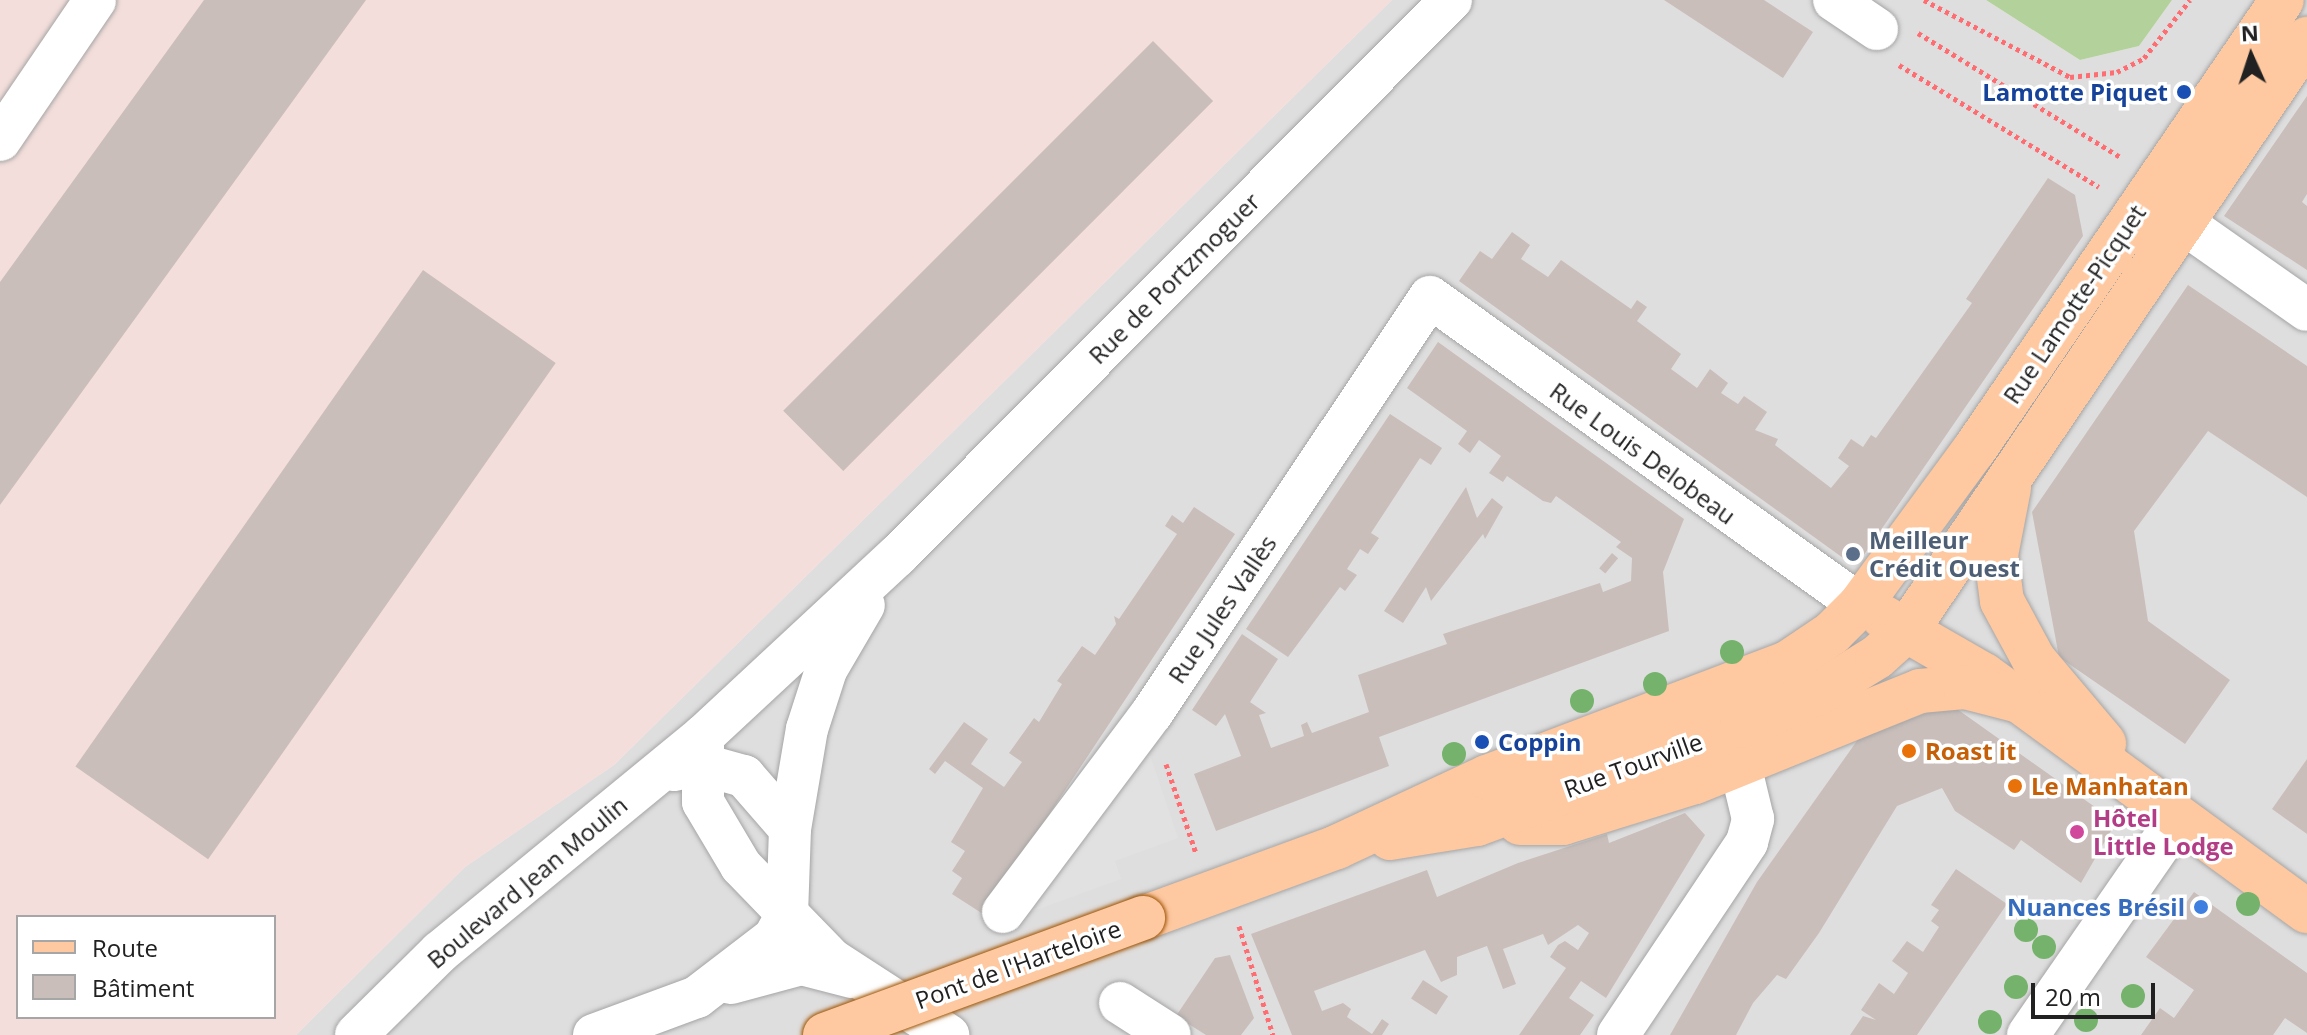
<!DOCTYPE html>
<html>
<head>
<meta charset="utf-8">
<style>
  body { margin:0 }
  #map { position:relative; width:2307px; height:1035px; overflow:hidden; background:#f1ede7; font-family:"Open Sans",sans-serif }
  div>[style] { position:absolute }
  .residential>* { inset:0; background:#dfdede }
  .military>* { inset:0; background:#f3dedb }
  .forest>* { inset:0; background:#b3d19b }
  .parking>* { inset:0; background:#e1e1e1 }
  .building>* { inset:0; background:#c9beba; transform-origin:0 0 }
  .path>* { height:5px; margin-top:-2.5px; transform-origin:0; background:repeating-linear-gradient(90deg,#fd6d72 0 4px,transparent 0 8px) }
  .roads { filter:drop-shadow(0 0 2px #a5a5a5) drop-shadow(0 0 2px #a5a5a5) }
  .minor>* { height:42px; margin:-21px; padding:0 21px; transform-origin:21px; border-radius:21px; background:#fff }
  .major>* { height:44px; margin:-22px; padding:0 22px; transform-origin:22px; border-radius:22px; background:#fec8a0 }
  .bridges { filter:drop-shadow(0 0 2px #9e5300) drop-shadow(0 0 2px #9e5300) }
  .major-bridge>* { height:44px; margin:-22px; padding:0 22px; transform-origin:22px; border-radius:22px; background:#fec8a0 }
  .trees>* { width:24px; height:24px; margin:-12px; border-radius:50%; background:#75b36d }
  .dots>* { width:22px; height:22px; translate:-50% -50%; box-sizing:border-box; border:4px solid #fff; border-radius:50% }
  span { translate:-50% -50%; white-space:nowrap; text-align:center; line-height:1.15; -webkit-text-stroke:7px #fff; paint-order:stroke }
  .transit-label { font-size:24px; color:#164399; font-weight:700 }
  .right { translate:-100% -50%; text-align:right }
  .left { translate:0 -50%; text-align:left }
  .street-label { font-size:24px; color:#212121 }
  .service-label { font-size:24px; color:#4e5e75; font-weight:700 }
  .food-label { font-size:24px; color:#c56008; font-weight:700 }
  .hotel-label { font-size:24px; color:#b23c85; font-weight:700 }
  .shop-label { font-size:24px; color:#366cbe; font-weight:700 }
  .legend { position:absolute; left:16px; top:915px; width:260px; height:104px; box-sizing:border-box; background:#fff; border:2px solid #a6a6a6; margin:0; padding:10px 14px; list-style:none; font-size:24px; color:#212121 }
  .legend li { display:flex; align-items:center; gap:16px; height:40px }
  .legend b { width:40px; border:2px solid #a6a6a6 }
  .north { position:absolute; left:2211px; top:16px; width:80px; height:80px; -webkit-text-stroke:6px #fff; paint-order:stroke; rotate:357deg; font-size:22px; font-weight:700; line-height:32px; text-align:center; color:#212121 }
  .north::after { content:''; display:block; margin:auto; width:28px; height:36px; background:#212121; clip-path:polygon(50% 0,100% 100%,50% 72%,0 100%) }
  .scale { position:absolute; left:2031px; top:983px; width:124px; height:36px; box-sizing:border-box; border:4px solid #212121; border-top:0; padding-left:10px; font-size:24px; line-height:28px; white-space:nowrap; color:#212121; -webkit-text-stroke:6px #fff; paint-order:stroke }
</style>
</head>
<body>
<div id="map">
  <div class="residential">
    <i style="clip-path:polygon(1392px 0,1986px 0,2080px 60px,2139px 46px,2172px 0,2307px 0,2307px 1035px,296px 1035px,465px 867px,614px 765px)"></i>
  </div>
  <div class="military">
    <i style="clip-path:polygon(evenodd,0 0,1392px 0,614px 765px,465px 867px,296px 1035px,0 1035px,0 0,18px 917px,274px 917px,274px 1017px,18px 1017px,18px 917px)"></i>
  </div>
  <div class="forest">
    <i style="clip-path:polygon(1986px 0,2172px 0,2139px 46px,2080px 60px)"></i>
  </div>
  <div class="parking">
    <i style="clip-path:polygon(1141px 728px,1178px 838px,1115px 861px,1121px 879px,1006px 921px)"></i>
  </div>
  <div class="building">
    <i style="clip-path:polygon(204px 0,366px 0,0 505px,0 282px)"></i>
    <i style="clip-path:polygon(1664px 0,1764px 0,1813px 32px,1783px 78px)"></i>
    <i style="left:1153px;top:41px;width:85px;height:523px;rotate:45deg"></i>
    <i style="clip-path:polygon(2307px 96px,2307px 194px,2302px 202px,2307px 206px,2307px 270px,2224px 216px)"></i>
    <i style="clip-path:polygon(2048px 178px,2075px 195px,2083px 236px,1861px 559px,1850px 563px,1459px 281px,1480px 251px,1492px 259px,1512px 232px,1530px 245px,1521px 259px,1548px 277px,1561px 260px,1631px 309px,1637px 300px,1647px 307px,1637px 321px,1681px 354px,1671px 369px,1697px 388px,1710px 369px,1728px 383px,1721px 393px,1738px 404px,1744px 396px,1767px 412px,1755px 430px,1778px 439px,1775px 445px,1831px 488px,1849px 466px,1838px 458px,1851px 439px,1863px 447px,1871px 435px,1876px 438px,1972px 303px,1966px 299px)"></i>
    <i style="left:423px;top:270px;width:162px;height:606px;rotate:35deg"></i>
    <i style="clip-path:polygon(2188px 285px,2307px 366px,2307px 497px,2208px 431px,2134px 531px,2148px 621px,2230px 680px,2185px 744px,2059px 657px,2032px 512px)"></i>
    <i style="clip-path:polygon(1438px 342px,1684px 519px,1663px 572px,1669px 631px,1379px 737px,1389px 766px,1216px 831px,1194px 774px,1241px 756px,1225px 714px,1216px 726px,1192px 710px,1242px 634px,1278px 659px,1250px 702px,1266px 713px,1259px 715px,1271px 748px,1304px 736px,1301px 725px,1307px 722px,1312px 733px,1369px 712px,1358px 675px,1447px 644px,1443px 634px,1600px 583px,1603px 592px,1631px 581px,1632px 558px,1616px 547px,1621px 542px,1556px 496px,1551px 503px,1543px 501px,1507px 476px,1503px 482px,1489px 473px,1501px 456px,1479px 440px,1470px 453px,1458px 444px,1467px 431px,1407px 388px)"></i>
    <i style="clip-path:polygon(1390px 414px,1442px 448px,1431px 465px,1420px 458px,1371px 533px,1379px 538px,1368px 554px,1360px 549px,1347px 569px,1357px 575px,1345px 591px,1340px 587px,1288px 657px,1246px 629px)"></i>
    <i style="clip-path:polygon(1466px 487px,1477px 518px,1492px 498px,1503px 507px,1485px 539px,1483px 534px,1431px 601px,1426px 587px,1403px 623px,1384px 611px)"></i>
    <i style="clip-path:polygon(1194px 507px,1235px 534px,983px 914px,952px 894px,962px 878px,952px 871px,965px 851px,951px 842px,983px 788px,945px 761px,935px 774px,929px 769px,964px 722px,988px 739px,971px 764px,1004px 787px,1022px 762px,1009px 753px,1034px 718px,1039px 722px,1062px 684px,1057px 681px,1082px 646px,1095px 655px,1116px 624px,1114px 616px,1119px 619px,1177px 534px,1165px 526px,1172px 515px,1183px 523px)"></i>
    <i style="left:1612px;top:553px;width:8px;height:20px;rotate:40deg"></i>
    <i style="clip-path:polygon(1950px 704px,2116px 822px,2081px 883px,2021px 840px,2014px 850px,1955px 811px,1942px 788px,1897px 806px,1819px 933px,1786px 979px,1777px 975px,1753px 1003px,1736px 1035px,1670px 1035px,1757px 882px,1859px 738px)"></i>
    <i style="clip-path:polygon(2307px 759px,2307px 834px,2272px 809px)"></i>
    <i style="clip-path:polygon(1685px 813px,1705px 835px,1606px 998px,1581px 981px,1569px 998px,1594px 1015px,1580px 1035px,1519px 1035px,1566px 968px,1550px 957px,1558px 945px,1565px 941px,1578px 950px,1589px 933px,1578px 925px,1548px 945px,1543px 934px,1503px 949px,1516px 984px,1503px 989px,1487px 946px,1457px 957px,1457px 975px,1441px 982px,1425px 950px,1314px 991px,1322px 1011px,1343px 1003px,1351px 1009px,1347px 1017px,1372px 1034px,1382px 1019px,1389px 1024px,1382px 1035px,1292px 1035px,1251px 934px,1427px 870px,1437px 897px,1518px 863px,1607px 834px,1609px 843px)"></i>
    <i style="clip-path:polygon(1956px 869px,2007px 904px,1917px 1035px,1850px 1035px,1863px 1016px,1876px 1020px,1861px 1010px,1879px 983px,1894px 994px,1908px 973px,1892px 961px,1907px 941px,1923px 952px,1939px 927px,1931px 921px,1939px 910px,1931px 905px)"></i>
    <i style="clip-path:polygon(2194px 892px,2307px 973px,2307px 1033px,2285px 1018px,2273px 1035px,2141px 1035px,2160px 1008px,2174px 1018px,2194px 990px,2146px 957px)"></i>
    <i style="clip-path:polygon(1230px 955px,1254px 1018px,1241px 1035px,1206px 1035px,1176px 1016px,1215px 958px)"></i>
    <i style="left:1423px;top:980px;width:30px;height:22px;rotate:33deg"></i>
  </div>
  <div class="path">
    <i style="left:1924px;top:0;width:165px;rotate:27.8deg"></i>
    <i style="left:2070px;top:77px;width:47px;rotate:-6.1deg"></i>
    <i style="left:2117px;top:72px;width:30px;rotate:-27deg"></i>
    <i style="left:2144px;top:58px;width:74px;rotate:-51.6deg"></i>
    <i style="left:1918px;top:33px;width:237px;rotate:31.5deg"></i>
    <i style="left:1899px;top:65px;width:234px;rotate:31.4deg"></i>
    <i style="left:1166px;top:764px;width:94px;rotate:71.4deg"></i>
    <i style="left:1239px;top:926px;width:114px;rotate:72.7deg"></i>
  </div>
  <div class="roads">
    <div class="minor">
      <i style="left:1834px;top:0;width:52px;rotate:34deg"></i>
      <i style="left:0;top:140px;width:169px;rotate:-55.8deg"></i>
      <i style="left:2183px;top:223px;width:151px;rotate:35.1deg"></i>
      <i style="left:703px;top:736px;width:66px;rotate:90deg"></i>
      <i style="left:703px;top:802px;width:74px;rotate:59.3deg"></i>
      <i style="left:741px;top:866px;width:129px;rotate:45.9deg"></i>
      <i style="left:831px;top:959px;width:140px;rotate:33deg"></i>
      <i style="left:674px;top:770px;width:27px;rotate:-13deg"></i>
      <i style="left:700px;top:764px;width:46px;rotate:15.3deg"></i>
      <i style="left:744px;top:776px;width:70px;rotate:49deg"></i>
      <i style="left:1003px;top:912px;width:249px;rotate:-53.2deg"></i>
      <i style="left:1152px;top:713px;width:500px;rotate:-56.25deg"></i>
      <i style="left:1430px;top:297px;width:529px;rotate:35.61deg"></i>
      <i style="left:731px;top:983px;width:73px;rotate:-15.2deg"></i>
      <i style="left:801px;top:964px;width:53px;rotate:14.3deg"></i>
      <i style="left:1120px;top:1003px;width:59px;rotate:32.6deg"></i>
      <i style="left:356px;top:1035px;width:118px;rotate:-44.7deg"></i>
      <i style="left:440px;top:952px;width:340px;rotate:-39.4deg"></i>
      <i style="left:703px;top:736px;width:265px;rotate:-42.9deg"></i>
      <i style="left:897px;top:556px;width:785px;rotate:-45.1deg"></i>
      <i style="left:594px;top:1035px;width:110px;rotate:-20.3deg"></i>
      <i style="left:697px;top:997px;width:97px;rotate:-37.5deg"></i>
      <i style="left:774px;top:938px;width:26px;rotate:-61deg"></i>
      <i style="left:787px;top:915px;width:86px;rotate:-88deg"></i>
      <i style="left:790px;top:829px;width:101px;rotate:-80.4deg"></i>
      <i style="left:807px;top:729px;width:62px;rotate:-72.1deg"></i>
      <i style="left:826px;top:670px;width:75px;rotate:-59.7deg"></i>
      <i style="left:1618px;top:1035px;width:232px;rotate:-56.2deg"></i>
      <i style="left:1747px;top:842px;width:24px;rotate:-75deg"></i>
      <i style="left:1753px;top:819px;width:56px;rotate:-103.5deg"></i>
      <i style="left:1740px;top:765px;width:34px;rotate:-88deg"></i>
      <i style="left:2028px;top:1035px;width:264px;rotate:-55.3deg"></i>
    </div>
    <div class="major">
      <i style="left:2009px;top:488px;width:68px;rotate:101deg"></i>
      <i style="left:1996px;top:555px;width:46px;rotate:82.6deg"></i>
      <i style="left:2002px;top:601px;width:67px;rotate:61.5deg"></i>
      <i style="left:2034px;top:660px;width:109px;rotate:49.9deg"></i>
      <i style="left:1883px;top:617px;width:116px;rotate:29.9deg"></i>
      <i style="left:1984px;top:675px;width:400px;rotate:36.2deg"></i>
      <i style="left:1520px;top:823px;width:43px"></i>
      <i style="left:1563px;top:823px;width:138px;rotate:-17.3deg"></i>
      <i style="left:1695px;top:782px;width:243px;rotate:-22deg"></i>
      <i style="left:1920px;top:691px;width:45px;rotate:-5.1deg"></i>
      <i style="left:1965px;top:687px;width:56px;rotate:14.5deg"></i>
      <i style="left:1390px;top:838px;width:88px;rotate:-9.1deg"></i>
      <i style="left:1477px;top:824px;width:283px;rotate:-20.3deg"></i>
      <i style="left:1742px;top:726px;width:82px;rotate:-23.1deg"></i>
      <i style="left:1817px;top:694px;width:70px;rotate:-31.7deg"></i>
      <i style="left:1877px;top:657px;width:40px;rotate:-42deg"></i>
      <i style="left:1907px;top:630px;width:714px;rotate:-55.91deg"></i>
      <i style="left:1143px;top:918px;width:207px;rotate:-20.1deg"></i>
      <i style="left:1337px;top:847px;width:166px;rotate:-25deg"></i>
      <i style="left:1487px;top:777px;width:323px;rotate:-20.8deg"></i>
      <i style="left:1789px;top:662px;width:52px;rotate:-34deg"></i>
      <i style="left:1832px;top:633px;width:40px;rotate:-45deg"></i>
      <i style="left:1860px;top:605px;width:192px;rotate:-53.7deg"></i>
      <i style="left:1974px;top:450px;width:545px;rotate:-55.61deg"></i>
    </div>
  </div>
  <div class="bridges">
    <div class="major-bridge">
      <i style="left:825px;top:1035px;width:339px;rotate:-20.2deg"></i>
    </div>
  </div>
  <div class="trees">
    <i style="left:1732px;top:652px"></i>
    <i style="left:1655px;top:684px"></i>
    <i style="left:1582px;top:701px"></i>
    <i style="left:1454px;top:754px"></i>
    <i style="left:2248px;top:904px"></i>
    <i style="left:2026px;top:930px"></i>
    <i style="left:2044px;top:947px"></i>
    <i style="left:2016px;top:987px"></i>
    <i style="left:2133px;top:996px"></i>
    <i style="left:2086px;top:1020px"></i>
    <i style="left:1990px;top:1022px"></i>
  </div>
  <div class="dots">
    <i style="left:2184px;top:92px;background:#1a4fb4"></i>
    <i style="left:1853px;top:554px;background:#5c6f8a"></i>
    <i style="left:1482px;top:742px;background:#1a4fb4"></i>
    <i style="left:1909px;top:751px;background:#e8710a"></i>
    <i style="left:2015px;top:786px;background:#e8710a"></i>
    <i style="left:2077px;top:832px;background:#d1479c"></i>
    <i style="left:2201px;top:907px;background:#3f7fe0"></i>
  </div>
  <div class="transit-label">
    <span class="right" style="left:2168px;top:92px">Lamotte Piquet</span>
    <span class="left" style="left:1498px;top:742px">Coppin</span>
  </div>
  <div class="street-label">
    <span style="left:1174px;top:278px;rotate:-45deg">Rue de Portzmoguer</span>
    <span style="left:2074px;top:304px;rotate:-56deg">Rue Lamotte-Picquet</span>
    <span style="left:1643px;top:453px;rotate:36deg">Rue Louis Delobeau</span>
    <span style="left:1222px;top:609px;rotate:-56deg">Rue Jules Vallès</span>
    <span style="left:1633px;top:765px;rotate:-20deg">Rue Tourville</span>
    <span style="left:527px;top:882px;rotate:-40deg">Boulevard Jean Moulin</span>
    <span style="left:1018px;top:964px;rotate:-20deg">Pont de l'Harteloire</span>
  </div>
  <div class="service-label">
    <span class="left" style="left:1869px;top:554px">Meilleur<br>Crédit Ouest</span>
  </div>
  <div class="food-label">
    <span class="left" style="left:1925px;top:751px">Roast it</span>
    <span class="left" style="left:2031px;top:786px">Le Manhatan</span>
  </div>
  <div class="hotel-label">
    <span class="left" style="left:2093px;top:832px">Hôtel<br>Little Lodge</span>
  </div>
  <div class="shop-label">
    <span class="right" style="left:2185px;top:907px">Nuances Brésil</span>
  </div>
  <ul class="legend">
  <li><b style="height:10px;background:#fec8a0"></b>Route</li>
  <li><b style="height:22px;background:#c9beba"></b>Bâtiment</li>
  </ul>
  <div class="north">N</div>
  <div class="scale">20 m</div>
</div>
</body>
</html>
